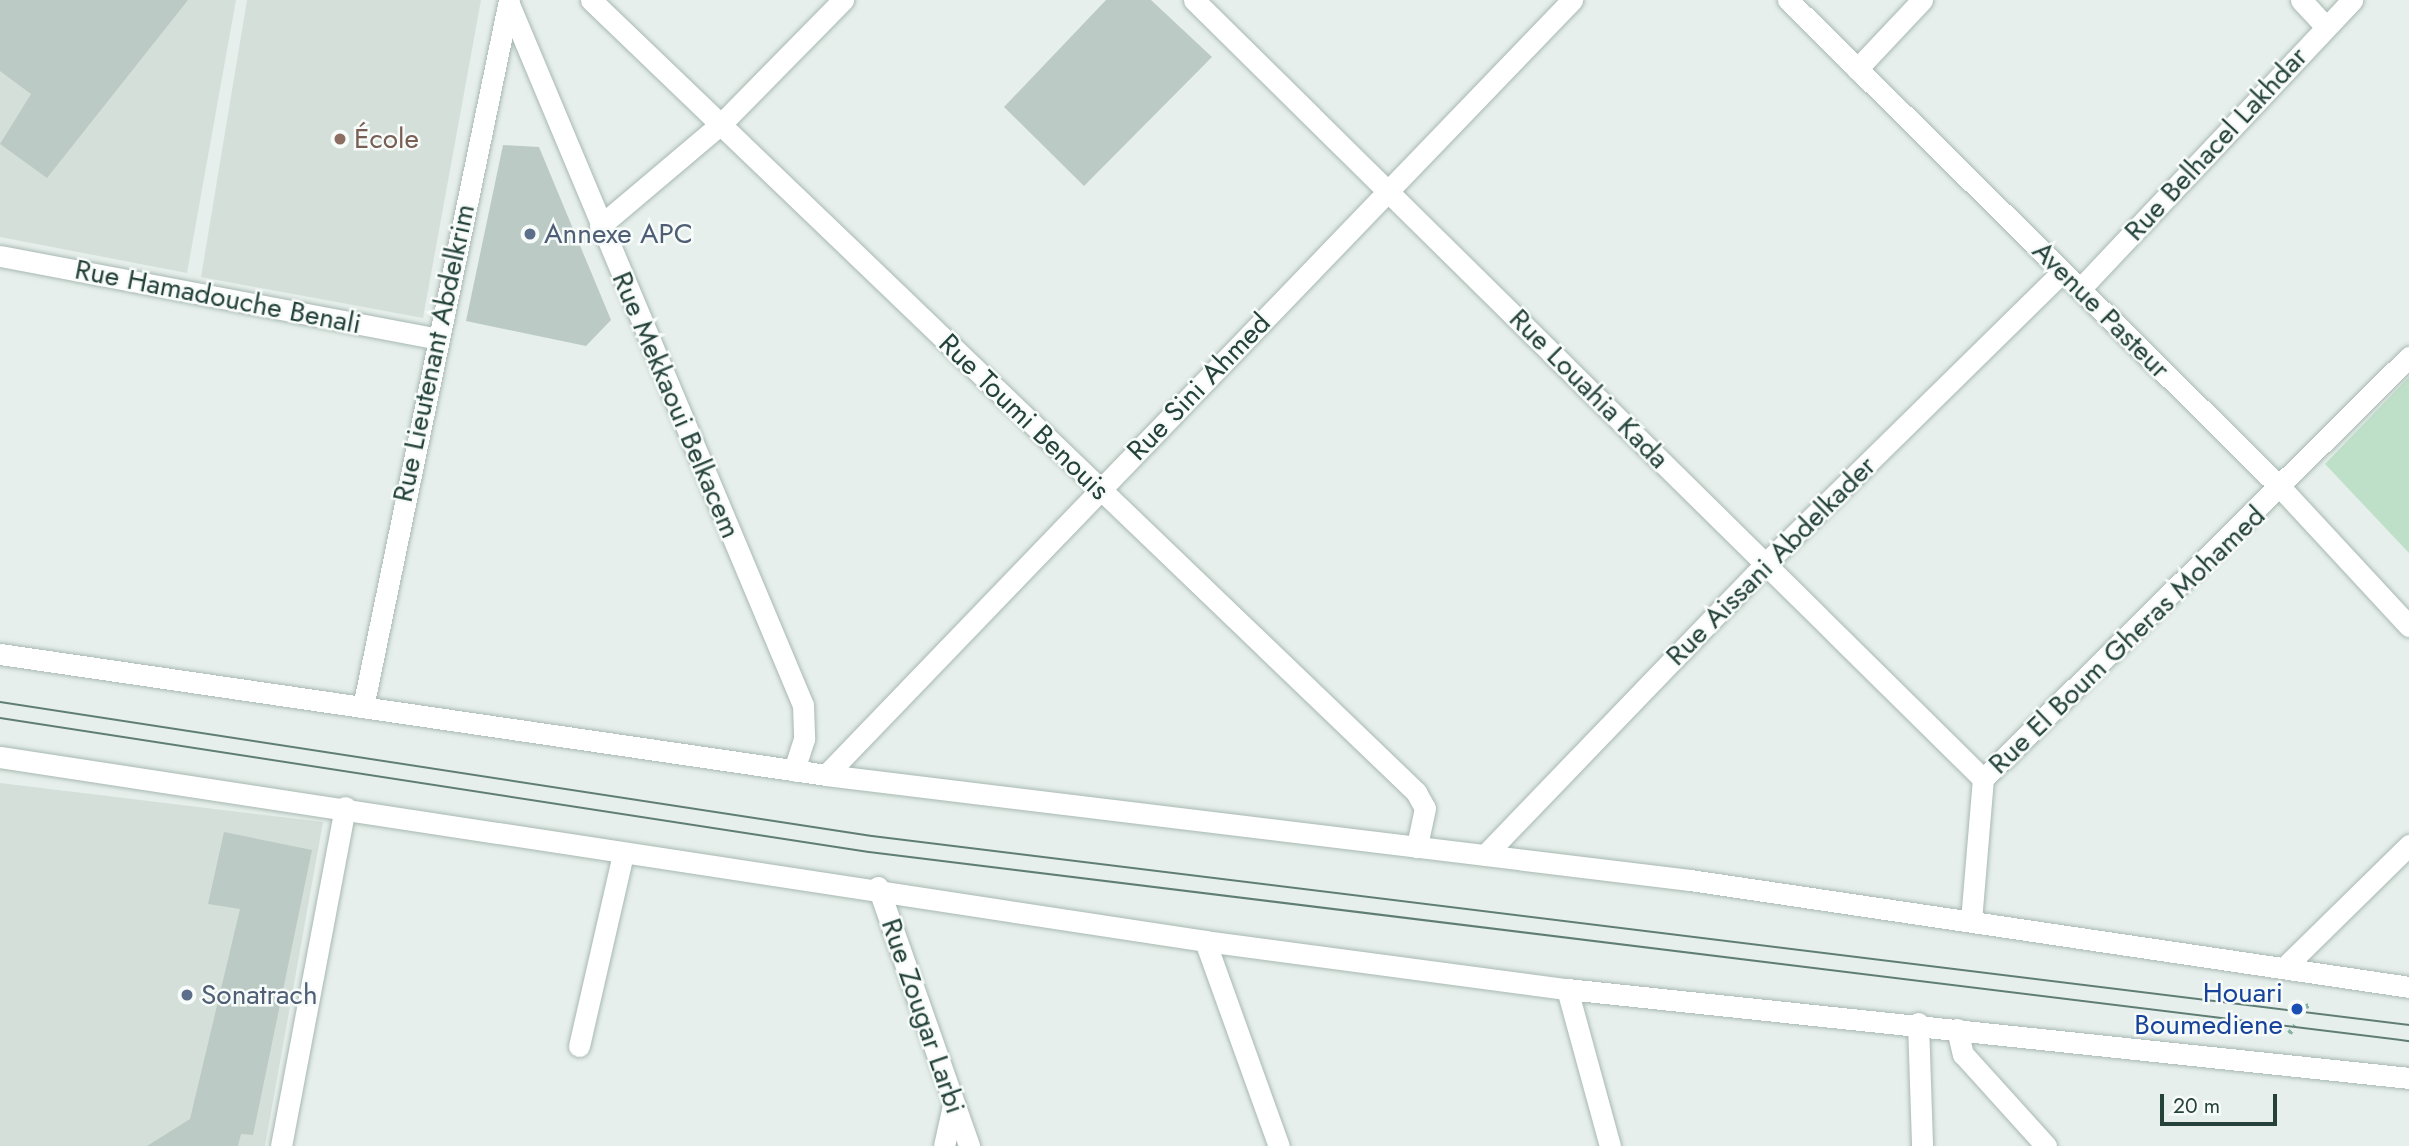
<!DOCTYPE html>
<html>
<head>
<meta charset="utf-8">
<style>
  body { margin:0 }
  #map { position:relative; width:2409px; height:1146px; overflow:hidden; background:#e6efeb; font-family:Jost,sans-serif }
  div>[style] { position:absolute }
  .built>* { inset:0; background:#d4dfda }
  .green>* { inset:0; background:#bfe0c8 }
  .building>* { inset:0; background:#bbcac4 }
  .path>* { height:4.5px; margin-top:-2.25px; transform-origin:0; background:repeating-linear-gradient(90deg,#86b3a5 0 3.5px,transparent 0 8.5px) }
  .roads { filter:drop-shadow(0 0 2px #a8b8b2) drop-shadow(0 0 2px #a8b8b2) }
  .minor>* { height:21px; margin:-10.5px; padding:0 10.5px; transform-origin:10.5px; border-radius:10.5px; background:#fff }
  .tertiary>* { height:21px; margin:-10.5px; padding:0 10.5px; transform-origin:10.5px; border-radius:10.5px; background:#fff }
  .secondary>* { height:21px; margin:-10.5px; padding:0 10.5px; transform-origin:10.5px; border-radius:10.5px; background:#fff }
  .tram>* { height:2px; margin:-1px; padding:0 1px; transform-origin:1px; border-radius:1px; background:#5f7d75 }
  .dots>* { width:19px; height:19px; translate:-50% -50%; box-sizing:border-box; border:4px solid #f7fbf9; border-radius:50% }
  span { translate:-50% -50%; white-space:nowrap; text-align:center; line-height:1.15; -webkit-text-stroke:5px #f7fbf9; paint-order:stroke }
  .education-label { font-size:28px; color:#785e54 }
  .left { translate:0 -50%; text-align:left }
  .street-label { font-size:28px; color:#24423a }
  .service-label { font-size:28px; color:#4e5e75 }
  .transit-label { font-size:28px; color:#164399 }
  .right { translate:-100% -50%; text-align:right }
  .scale { position:absolute; left:2160px; top:1094px; width:117px; height:32px; box-sizing:border-box; border:4px solid #24423a; border-top:0; padding-left:9px; font-size:21px; line-height:24px; white-space:nowrap; color:#24423a; -webkit-text-stroke:5px #f7fbf9; paint-order:stroke }
</style>
</head>
<body>
<div id="map">
  <div class="built">
    <i style="clip-path:polygon(0 0,236px 0,187px 273px,0 237px)"></i>
    <i style="clip-path:polygon(247px 0,481px 0,423px 318px,201px 277px)"></i>
    <i style="clip-path:polygon(0 783px,323px 822px,265px 1146px,0 1146px)"></i>
  </div>
  <div class="green">
    <i style="clip-path:polygon(2409px 377px,2409px 553px,2325px 464px)"></i>
  </div>
  <div class="building">
    <i style="clip-path:polygon(0 0,188px 0,47px 178px,0 144px,31px 94px,0 71px)"></i>
    <i style="clip-path:polygon(1106px 0,1151px 0,1212px 57px,1084px 186px,1004px 107px)"></i>
    <i style="clip-path:polygon(503px 145px,539px 147px,611px 320px,586px 346px,466px 321px)"></i>
    <i style="clip-path:polygon(224px 832px,312px 850px,253px 1135px,241px 1134px,238px 1146px,147px 1146px,190px 1119px,240px 909px,208px 904px)"></i>
  </div>
  <div class="path">
    <i style="left:2297px;top:1009px;width:13px;rotate:-18deg"></i>
    <i style="left:2289px;top:1033px;width:10px;rotate:-53deg"></i>
  </div>
  <div class="roads">
    <div class="minor">
      <i style="left:591px;top:0;width:1144px;rotate:43.83deg"></i>
      <i style="left:1416px;top:792px;width:18px;rotate:61deg"></i>
      <i style="left:1425px;top:808px;width:40px;rotate:102deg"></i>
      <i style="left:1194px;top:0;width:1109px;rotate:44.63deg"></i>
      <i style="left:2301px;top:0;width:37px;rotate:47deg"></i>
      <i style="left:509px;top:4px;width:760px;rotate:67.25deg"></i>
      <i style="left:803px;top:705px;width:34px;rotate:88deg"></i>
      <i style="left:804px;top:739px;width:33px;rotate:108deg"></i>
      <i style="left:1857px;top:69px;width:95px;rotate:-46.7deg"></i>
      <i style="left:600px;top:226px;width:160px;rotate:-40.2deg"></i>
      <i style="left:722px;top:123px;width:173px;rotate:-45.5deg"></i>
      <i style="left:0;top:256px;width:443px;rotate:10.7deg"></i>
      <i style="left:2080px;top:289px;width:397px;rotate:-46.7deg"></i>
      <i style="left:826px;top:775px;width:1076px;rotate:-46.09deg"></i>
      <i style="left:1485px;top:855px;width:405px;rotate:-46.1deg"></i>
      <i style="left:1766px;top:563px;width:415px;rotate:-44.5deg"></i>
      <i style="left:878px;top:887px;width:275px;rotate:70.6deg"></i>
      <i style="left:1971px;top:921px;width:143px;rotate:-85.2deg"></i>
      <i style="left:1983px;top:779px;width:600px;rotate:-44.73deg"></i>
      <i style="left:1205px;top:941px;width:218px;rotate:70.2deg"></i>
      <i style="left:2286px;top:966px;width:173px;rotate:-44.5deg"></i>
      <i style="left:1567px;top:989px;width:163px;rotate:74.7deg"></i>
      <i style="left:1918px;top:1023px;width:123px;rotate:88.1deg"></i>
      <i style="left:1957px;top:1029px;width:26px;rotate:77deg"></i>
      <i style="left:1963px;top:1054px;width:124px;rotate:47.9deg"></i>
      <i style="left:579px;top:1046px;width:197px;rotate:-77.1deg"></i>
      <i style="left:281px;top:1146px;width:345px;rotate:-79.3deg"></i>
      <i style="left:944px;top:1146px;width:42px;rotate:-77.6deg"></i>
    </div>
    <div class="tertiary">
      <i style="left:0;top:654px;width:835px;rotate:8.33deg"></i>
      <i style="left:826px;top:775px;width:870px;rotate:6.93deg"></i>
      <i style="left:1690px;top:880px;width:727px;rotate:8.46deg"></i>
      <i style="left:363px;top:707px;width:722px;rotate:-78.33deg"></i>
      <i style="left:0;top:757px;width:1219px;rotate:8.68deg"></i>
      <i style="left:1205px;top:941px;width:365px;rotate:7.6deg"></i>
      <i style="left:1567px;top:989px;width:847px;rotate:6.03deg"></i>
    </div>
    <div class="secondary">
      <i style="left:1788px;top:0;width:695px;rotate:44.71deg"></i>
      <i style="left:2282px;top:489px;width:187px;rotate:47.2deg"></i>
    </div>
  </div>
  <div class="tram">
    <i style="left:0;top:702px;width:882px;rotate:8.74deg"></i>
    <i style="left:872px;top:836px;width:1549px;rotate:7.01deg"></i>
    <i style="left:0;top:718px;width:879px;rotate:8.77deg"></i>
    <i style="left:869px;top:852px;width:1552px;rotate:7deg"></i>
  </div>
  <div class="dots">
    <i style="left:340px;top:139px;background:#8d6e63"></i>
    <i style="left:530px;top:234px;background:#5c6f8a"></i>
    <i style="left:187px;top:995px;background:#5c6f8a"></i>
    <i style="left:2297px;top:1009px;background:#1a4fb4"></i>
  </div>
  <div class="education-label">
    <span class="left" style="left:354px;top:139px">École</span>
  </div>
  <div class="street-label">
    <span style="left:2216px;top:144px;rotate:-47deg">Rue Belhacel Lakhdar</span>
    <span style="left:218px;top:297px;rotate:11deg">Rue Hamadouche Benali</span>
    <span style="left:2101px;top:310px;rotate:45deg">Avenue Pasteur</span>
    <span style="left:434px;top:353px;rotate:-78deg">Rue Lieutenant Abdelkrim</span>
    <span style="left:1199px;top:387px;rotate:-46deg">Rue Sini Ahmed</span>
    <span style="left:1589px;top:389px;rotate:45deg">Rue Louahia Kada</span>
    <span style="left:676px;top:405px;rotate:67deg">Rue Mekkaoui Belkacem</span>
    <span style="left:1024px;top:417px;rotate:44deg">Rue Toumi Benouis</span>
    <span style="left:1771px;top:561px;rotate:-45deg">Rue Aissani Abdelkader</span>
    <span style="left:2127px;top:640px;rotate:-44deg">Rue El Boum Gheras Mohamed</span>
    <span style="left:923px;top:1016px;rotate:71deg">Rue Zougar Larbi</span>
  </div>
  <div class="service-label">
    <span class="left" style="left:544px;top:234px">Annexe APC</span>
    <span class="left" style="left:201px;top:995px">Sonatrach</span>
  </div>
  <div class="transit-label">
    <span class="right" style="left:2283px;top:1009px">Houari<br>Boumediene</span>
  </div>
  <div class="scale">20 m</div>
</div>
</body>
</html>
